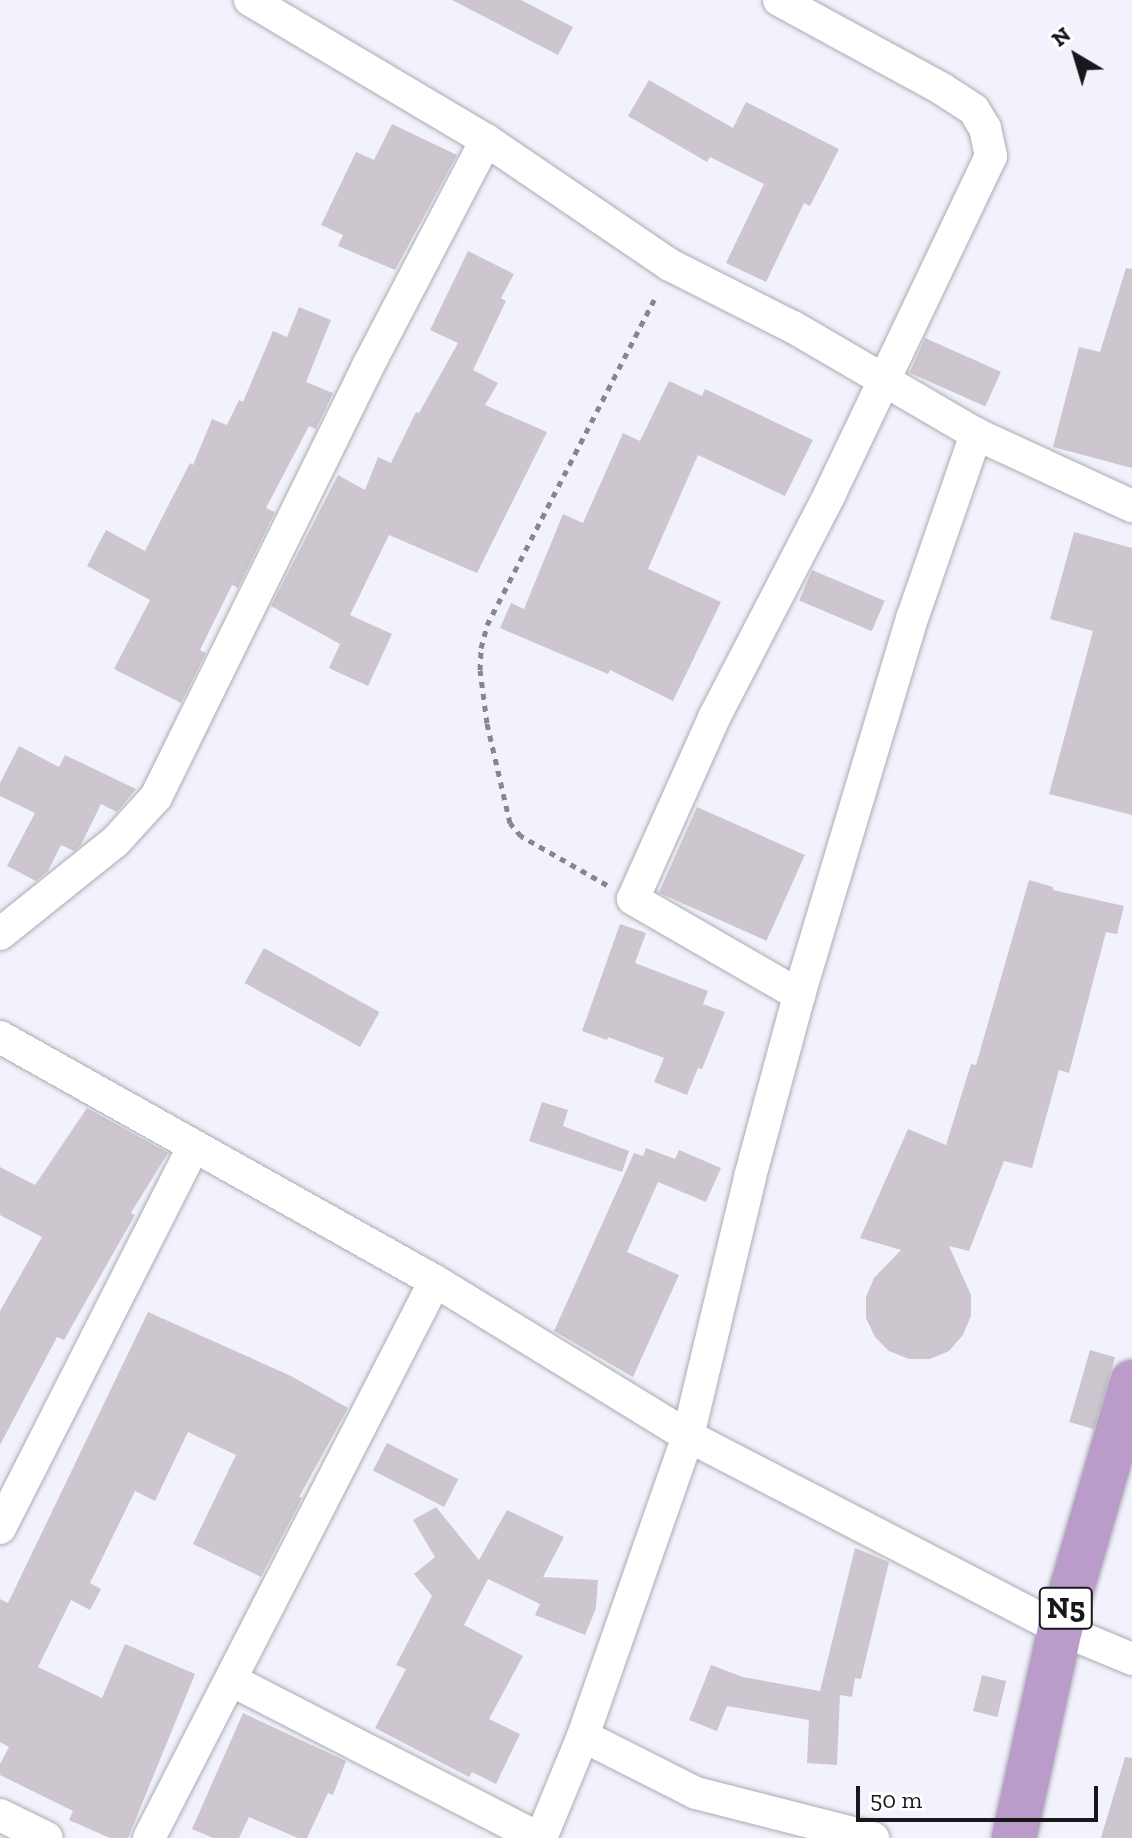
<!DOCTYPE html>
<html>
<head>
<meta charset="utf-8">
<style>
  body { margin:0 }
  #map { position:relative; width:1132px; height:1838px; overflow:hidden; background:#f2f2fc; font-family:"Zilla Slab",serif }
  div>[style] { position:absolute }
  .building>* { inset:0; background:#cdc6ce; transform-origin:0 0 }
  .path>* { height:5px; margin-top:-2.5px; transform-origin:0; background:repeating-linear-gradient(90deg,#86868d 0 6px,transparent 0 12px) }
  .roads { filter:drop-shadow(0 0 2px #ababb5) drop-shadow(0 0 2px #ababb5) }
  .minor>* { height:32px; margin:-16px; padding:0 16px; transform-origin:16px; border-radius:16px; background:#fff }
  .trunk>* { height:44px; margin:-22px; padding:0 22px; transform-origin:22px; border-radius:22px; background:#ba9bca }
  span { translate:-50% -50%; white-space:nowrap; text-align:center; line-height:1.15; -webkit-text-stroke:8px #fff; paint-order:stroke }
  .shield-label span { padding:2px 6px; background:#fff; border:2px solid; border-radius:6px; -webkit-text-stroke-width:0 }
  .shield-label { font-size:30px; color:#18181c; font-weight:700 }
  .north { position:absolute; left:1036px; top:16px; width:80px; height:80px; -webkit-text-stroke:6px #fff; paint-order:stroke; rotate:322deg; font-size:22px; font-weight:700; line-height:32px; text-align:center; color:#18181c }
  .north::after { content:''; display:block; margin:auto; width:28px; height:36px; background:#18181c; clip-path:polygon(50% 0,100% 100%,50% 72%,0 100%) }
  .scale { position:absolute; left:856px; top:1786px; width:242px; height:36px; box-sizing:border-box; border:4px solid #18181c; border-top:0; padding-left:10px; font-size:24px; line-height:28px; white-space:nowrap; color:#18181c; -webkit-text-stroke:6px #fff; paint-order:stroke }
</style>
</head>
<body>
<div id="map">
  <div class="building">
    <i style="clip-path:polygon(452px 0,521px 0,573px 27px,558px 55px)"></i>
    <i style="clip-path:polygon(649px 80px,733px 128px,746px 102px,839px 149px,810px 206px,804px 203px,766px 282px,726px 263px,764px 184px,710px 157px,707px 162px,628px 116px)"></i>
    <i style="clip-path:polygon(392px 124px,457px 155px,395px 270px,338px 246px,343px 235px,321px 225px,356px 152px,374px 160px)"></i>
    <i style="clip-path:polygon(468px 251px,514px 274px,501px 298px,506px 301px,473px 370px,498px 383px,485px 405px,547px 432px,477px 573px,389px 535px,350px 615px,392px 634px,368px 686px,329px 668px,340px 644px,271px 606px,338px 475px,365px 490px,378px 457px,391px 463px,416px 412px,419px 413px,458px 343px,430px 330px)"></i>
    <i style="clip-path:polygon(1126px 268px,1132px 269px,1132px 468px,1053px 447px,1079px 347px,1100px 352px)"></i>
    <i style="clip-path:polygon(299px 307px,331px 320px,306px 382px,333px 393px,316px 429px,309px 426px,266px 508px,275px 512px,238px 588px,232px 585px,200px 650px,206px 653px,181px 703px,114px 669px,150px 600px,87px 566px,106px 530px,145px 551px,190px 463px,193px 465px,212px 419px,227px 425px,239px 400px,243px 402px,273px 331px,287px 337px)"></i>
    <i style="left:925px;top:338px;width:83px;height:38px;rotate:24deg"></i>
    <i style="clip-path:polygon(669px 381px,702px 396px,705px 389px,813px 440px,785px 496px,698px 455px,648px 569px,721px 602px,673px 701px,610px 670px,608px 674px,500px 628px,511px 603px,524px 609px,563px 514px,583px 523px,623px 433px,640px 441px)"></i>
    <i style="clip-path:polygon(1074px 532px,1132px 548px,1132px 815px,1049px 794px,1093px 631px,1050px 619px)"></i>
    <i style="left:812px;top:570px;width:79px;height:33px;rotate:23deg"></i>
    <i style="clip-path:polygon(19px 746px,59px 767px,65px 755px,136px 789px,117px 812px,101px 804px,81px 845px,74px 851px,61px 845px,48px 871px,36px 881px,7px 866px,35px 813px,0 796px,0 783px)"></i>
    <i style="left:697px;top:807px;width:118px;height:94px;rotate:24deg"></i>
    <i style="clip-path:polygon(1029px 880px,1053px 887px,1053px 890px,1124px 906px,1117px 934px,1106px 932px,1069px 1073px,1059px 1070px,1032px 1168px,1004px 1161px,969px 1251px,949px 1246px,971px 1295px,971px 1316px,963px 1335px,949px 1351px,930px 1359px,909px 1359px,889px 1351px,875px 1337px,866px 1318px,866px 1297px,874px 1278px,901px 1250px,860px 1238px,908px 1129px,946px 1145px,971px 1064px,976px 1065px)"></i>
    <i style="clip-path:polygon(620px 924px,646px 933px,635px 963px,708px 991px,703px 1004px,725px 1012px,702px 1069px,698px 1068px,687px 1095px,654px 1082px,664px 1058px,608px 1037px,607px 1040px,582px 1031px)"></i>
    <i style="left:264px;top:948px;width:132px;height:40px;rotate:29deg"></i>
    <i style="clip-path:polygon(542px 1102px,568px 1110px,563px 1126px,629px 1151px,622px 1172px,529px 1141px)"></i>
    <i style="clip-path:polygon(87px 1108px,168px 1153px,131px 1213px,135px 1215px,64px 1340px,57px 1337px,0 1445px,0 1311px,42px 1237px,0 1215px,0 1167px,35px 1185px)"></i>
    <i style="clip-path:polygon(646px 1148px,675px 1159px,679px 1150px,721px 1168px,706px 1202px,658px 1182px,627px 1252px,679px 1275px,633px 1377px,554px 1331px,634px 1153px,643px 1156px)"></i>
    <i style="clip-path:polygon(148px 1312px,291px 1376px,348px 1408px,299px 1497px,302px 1498px,261px 1577px,193px 1544px,236px 1455px,188px 1432px,155px 1501px,135px 1491px,90px 1583px,101px 1589px,90px 1610px,71px 1600px,38px 1667px,102px 1698px,125px 1644px,195px 1674px,128px 1838px,110px 1838px,69px 1820px,73px 1811px,0 1775px,0 1764px,9px 1747px,0 1742px,0 1599px,8px 1603px)"></i>
    <i style="left:1090px;top:1350px;width:26px;height:75px;rotate:16deg"></i>
    <i style="left:387px;top:1443px;width:80px;height:31px;rotate:27deg"></i>
    <i style="clip-path:polygon(436px 1507px,479px 1560px,507px 1510px,564px 1537px,543px 1577px,598px 1580px,596px 1608px,585px 1635px,535px 1615px,540px 1604px,488px 1579px,464px 1625px,523px 1656px,489px 1719px,520px 1734px,496px 1784px,472px 1772px,469px 1777px,375px 1728px,406px 1669px,396px 1665px,432px 1596px,414px 1574px,435px 1557px,413px 1520px)"></i>
    <i style="clip-path:polygon(855px 1548px,889px 1562px,861px 1679px,855px 1678px,852px 1697px,840px 1695px,837px 1765px,807px 1763px,809px 1720px,727px 1706px,717px 1731px,689px 1720px,711px 1665px,743px 1677px,820px 1691px)"></i>
    <i style="left:982px;top:1675px;width:25px;height:37px;rotate:14deg"></i>
    <i style="clip-path:polygon(243px 1713px,346px 1761px,333px 1795px,328px 1793px,307px 1838px,298px 1838px,249px 1817px,239px 1838px,213px 1838px,192px 1829px)"></i>
    <i style="clip-path:polygon(1125px 1757px,1132px 1758px,1132px 1838px,1101px 1838px)"></i>
  </div>
  <div class="path">
    <i style="left:607px;top:885px;width:99px;rotate:-150.3deg"></i>
    <i style="left:521px;top:836px;width:17px;rotate:-130deg"></i>
    <i style="left:510px;top:823px;width:103px;rotate:-103deg"></i>
    <i style="left:487px;top:723px;width:53px;rotate:-97.5deg"></i>
    <i style="left:480px;top:670px;width:22px;rotate:-87deg"></i>
    <i style="left:481px;top:648px;width:24px;rotate:-75deg"></i>
    <i style="left:487px;top:625px;width:372px;rotate:-62.8deg"></i>
  </div>
  <div class="roads">
    <div class="minor">
      <i style="left:250px;top:0;width:274px;rotate:30.7deg"></i>
      <i style="left:486px;top:140px;width:222px;rotate:34.2deg"></i>
      <i style="left:670px;top:265px;width:138px;rotate:26.8deg"></i>
      <i style="left:793px;top:327px;width:212px;rotate:30.3deg"></i>
      <i style="left:976px;top:434px;width:172px;rotate:24.8deg"></i>
      <i style="left:779px;top:0;width:186px;rotate:28.6deg"></i>
      <i style="left:942px;top:89px;width:38px;rotate:33deg"></i>
      <i style="left:974px;top:110px;width:21px;rotate:59deg"></i>
      <i style="left:985px;top:128px;width:29px;rotate:78deg"></i>
      <i style="left:991px;top:156px;width:374px;rotate:115.5deg"></i>
      <i style="left:830px;top:494px;width:252px;rotate:117.4deg"></i>
      <i style="left:714px;top:718px;width:198px;rotate:114.1deg"></i>
      <i style="left:633px;top:899px;width:192px;rotate:30deg"></i>
      <i style="left:0;top:934px;width:147px;rotate:-38.7deg"></i>
      <i style="left:115px;top:842px;width:61px;rotate:-47.7deg"></i>
      <i style="left:156px;top:797px;width:480px;rotate:-63.8deg"></i>
      <i style="left:368px;top:366px;width:255px;rotate:-62.4deg"></i>
      <i style="left:0;top:1037px;width:499px;rotate:29.3deg"></i>
      <i style="left:435px;top:1281px;width:297px;rotate:31.5deg"></i>
      <i style="left:688px;top:1436px;width:419px;rotate:27.4deg"></i>
      <i style="left:1060px;top:1629px;width:78px;rotate:22.6deg"></i>
      <i style="left:0;top:1528px;width:427px;rotate:-63.1deg"></i>
      <i style="left:231px;top:1680px;width:345px;rotate:27.2deg"></i>
      <i style="left:583px;top:1736px;width:127px;rotate:26.8deg"></i>
      <i style="left:696px;top:1793px;width:183px;rotate:14.3deg"></i>
      <i style="left:0;top:1815px;width:52px;rotate:26.1deg"></i>
      <i style="left:149px;top:1838px;width:626px;rotate:-62.82deg"></i>
      <i style="left:541px;top:1838px;width:110px;rotate:-67.6deg"></i>
      <i style="left:583px;top:1736px;width:318px;rotate:-70.7deg"></i>
      <i style="left:688px;top:1436px;width:266px;rotate:-76.5deg"></i>
      <i style="left:750px;top:1177px;width:188px;rotate:-74.9deg"></i>
      <i style="left:799px;top:995px;width:396px;rotate:-73.3deg"></i>
      <i style="left:913px;top:616px;width:193px;rotate:-70.9deg"></i>
    </div>
    <div class="trunk">
      <i style="left:1014px;top:1838px;width:214px;rotate:-77.6deg"></i>
      <i style="left:1060px;top:1629px;width:257px;rotate:-73.7deg"></i>
    </div>
  </div>
  <div class="shield-label">
    <span style="left:1066px;top:1608px">N5</span>
  </div>
  <div class="north">N</div>
  <div class="scale">50 m</div>
</div>
</body>
</html>
